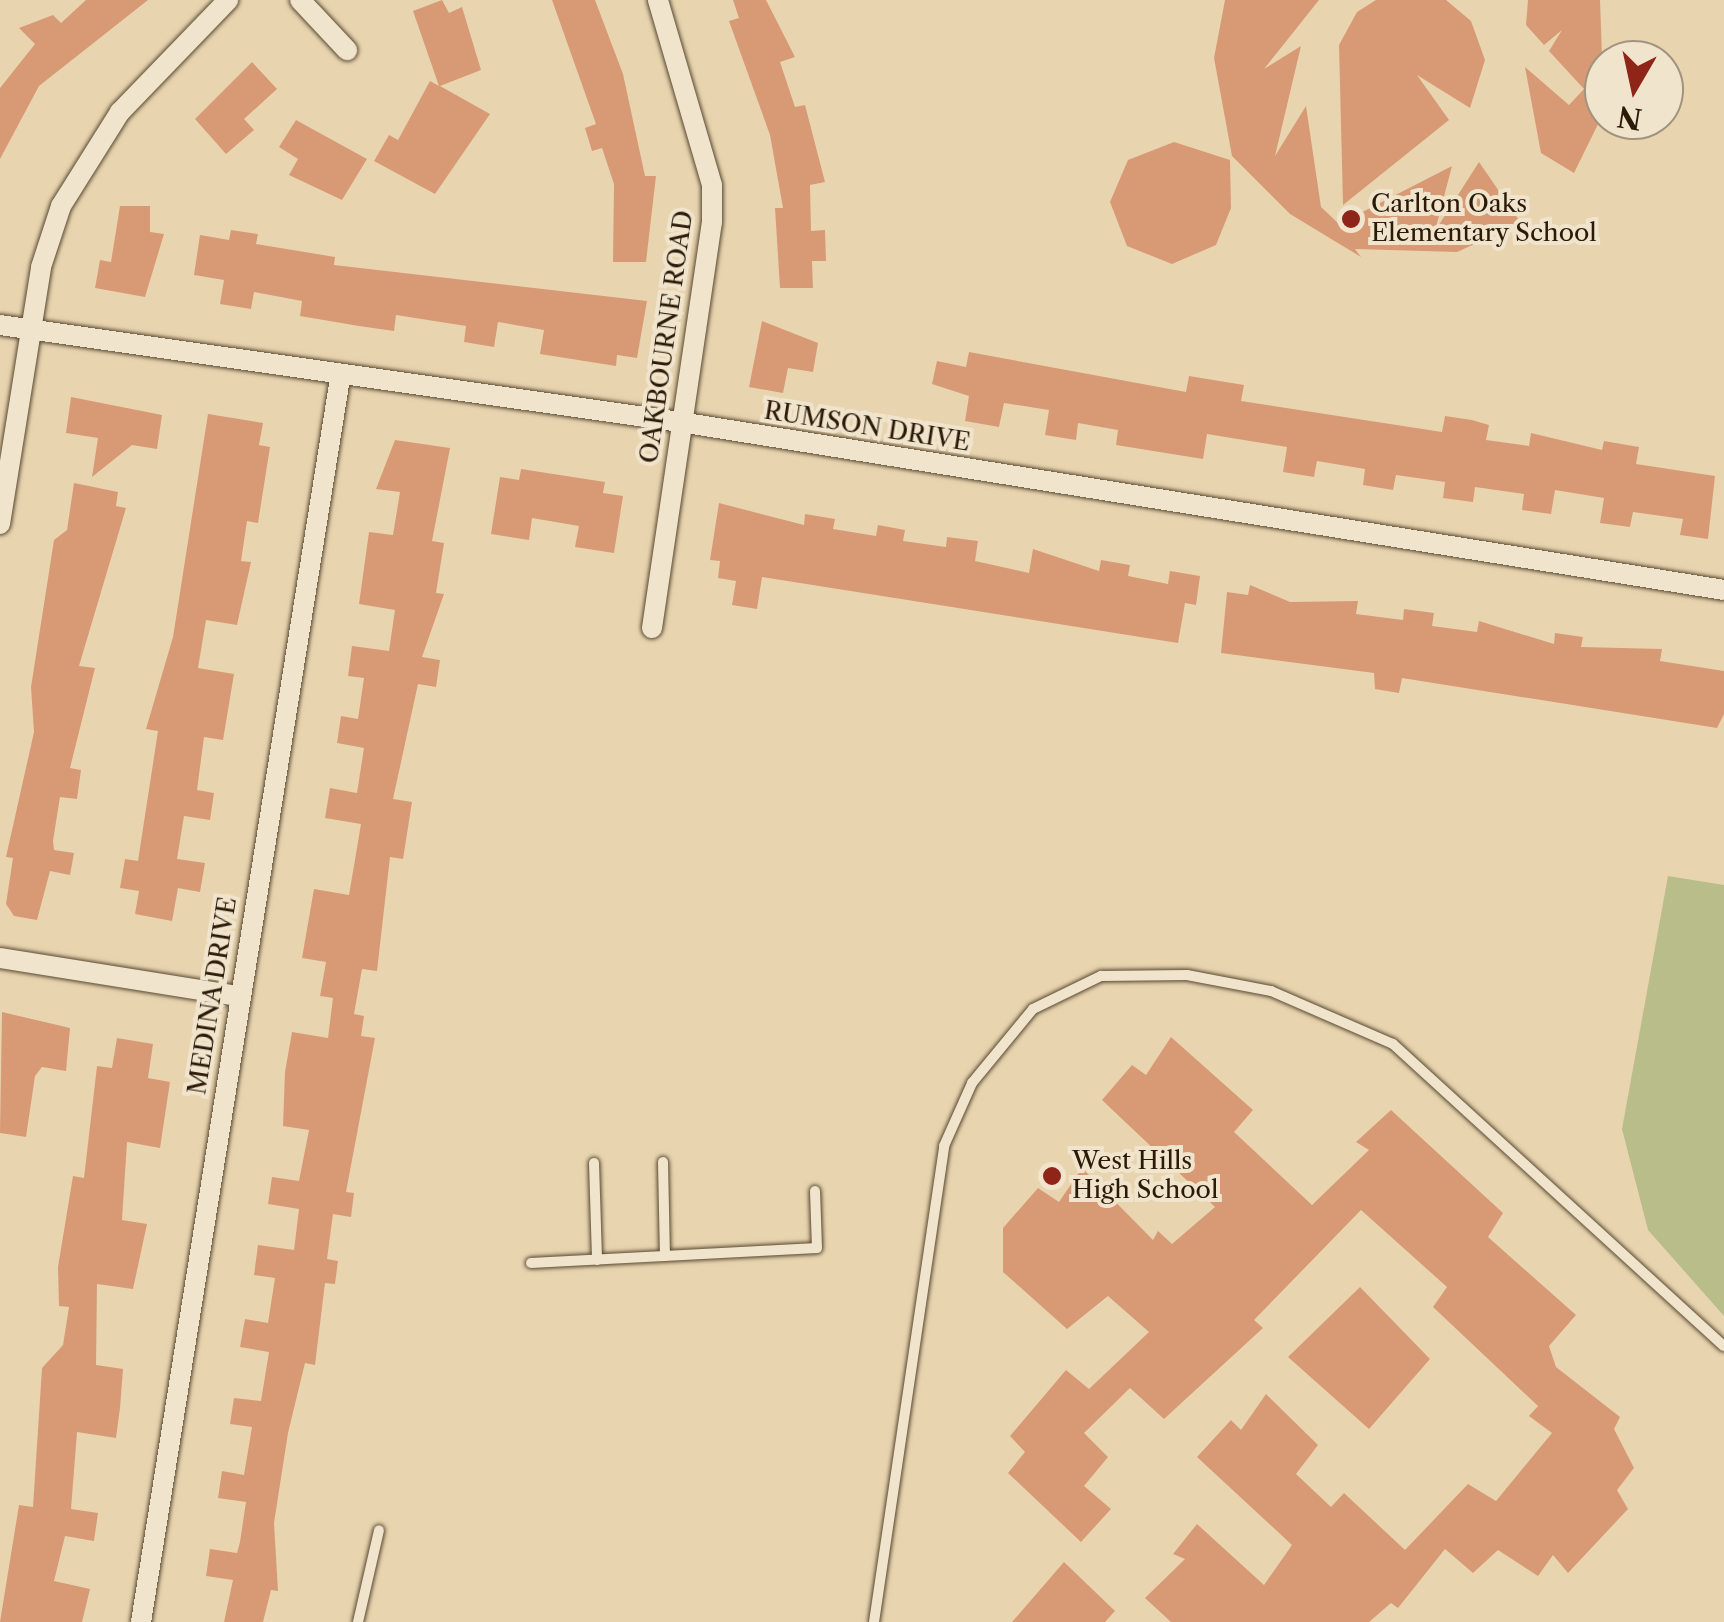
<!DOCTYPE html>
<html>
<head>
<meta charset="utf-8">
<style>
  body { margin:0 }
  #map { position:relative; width:1724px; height:1622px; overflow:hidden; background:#e8d5b0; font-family:"Libre Caslon Text",serif }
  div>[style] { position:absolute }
  .green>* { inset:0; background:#b8bd8a }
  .building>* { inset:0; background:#d89a75 }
  .roads { filter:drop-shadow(0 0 2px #5a4931) drop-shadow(0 0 2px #5a4931) }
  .service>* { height:10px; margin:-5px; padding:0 5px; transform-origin:5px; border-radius:5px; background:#f0e4cc }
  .minor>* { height:20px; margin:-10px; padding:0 10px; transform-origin:10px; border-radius:10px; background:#f0e4cc }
  .dots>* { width:28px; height:28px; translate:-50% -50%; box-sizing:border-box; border:5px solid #f0e4cc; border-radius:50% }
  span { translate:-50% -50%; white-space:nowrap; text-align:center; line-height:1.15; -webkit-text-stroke:8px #f0e4cc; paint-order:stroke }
  .poi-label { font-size:25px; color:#2b1a07 }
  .left { translate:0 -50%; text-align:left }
  .street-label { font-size:25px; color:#2b1a07 }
  .north { position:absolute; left:1584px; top:40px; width:100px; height:100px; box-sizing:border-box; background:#f0e4cc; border:2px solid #a1937d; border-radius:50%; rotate:189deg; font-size:28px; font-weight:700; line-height:40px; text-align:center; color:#2b1a07 }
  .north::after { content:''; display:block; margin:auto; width:35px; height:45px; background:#8f2418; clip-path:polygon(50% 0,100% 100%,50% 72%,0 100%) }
</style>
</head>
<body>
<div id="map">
  <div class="green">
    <i style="clip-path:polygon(1668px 876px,1724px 885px,1724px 1316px,1648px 1230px,1622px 1129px)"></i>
  </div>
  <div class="building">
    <i style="clip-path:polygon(86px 0,148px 0,39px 86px,0 159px,0 88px,35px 44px,19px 28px,53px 15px,61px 23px)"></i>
    <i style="clip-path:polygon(442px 0,449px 13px,462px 7px,481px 70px,440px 86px,490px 114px,435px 194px,374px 161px,389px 135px,398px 140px,430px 81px,439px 86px,413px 11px)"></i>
    <i style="clip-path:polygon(552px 0,595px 0,623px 74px,645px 176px,656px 176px,646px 262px,613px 262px,614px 184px,602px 148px,592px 151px,585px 128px,596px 124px)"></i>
    <i style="clip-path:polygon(733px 0,766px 0,795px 57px,780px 62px,795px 107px,805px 105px,825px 182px,810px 185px,811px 231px,825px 230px,826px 261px,812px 261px,813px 288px,780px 288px,775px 208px,783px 208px,770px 135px,729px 21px,739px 18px)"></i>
    <i style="clip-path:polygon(1225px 0,1319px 0,1264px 69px,1301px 46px,1275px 156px,1306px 106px,1321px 207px,1339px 224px,1452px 166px,1435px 231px,1479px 162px,1521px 223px,1457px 252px,1355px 249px,1361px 257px,1290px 214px,1232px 156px,1214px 58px)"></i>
    <i style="clip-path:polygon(1376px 0,1446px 0,1471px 21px,1485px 60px,1470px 108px,1417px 75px,1449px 120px,1343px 205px,1339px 45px,1357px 12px)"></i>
    <i style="clip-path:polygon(1528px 0,1600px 0,1604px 112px,1574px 173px,1541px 153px,1525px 67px,1569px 105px,1584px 89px,1549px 51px,1562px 30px,1544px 45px,1526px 25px)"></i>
    <i style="clip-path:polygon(252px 62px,277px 89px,244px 119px,254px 130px,226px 154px,195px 119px)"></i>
    <i style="clip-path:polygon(296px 120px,367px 159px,342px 200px,289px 175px,298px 159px,279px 147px)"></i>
    <i style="clip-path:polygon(1174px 142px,1230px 160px,1231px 208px,1216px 245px,1172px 264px,1127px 246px,1110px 202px,1128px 160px)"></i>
    <i style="clip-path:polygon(120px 206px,150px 206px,150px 232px,164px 234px,145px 297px,95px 288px,100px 260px,111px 262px)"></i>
    <i style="clip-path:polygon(231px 230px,258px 234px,256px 244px,335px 257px,334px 265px,647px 301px,637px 358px,617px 355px,616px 366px,540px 354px,544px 330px,498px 322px,494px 347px,464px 342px,466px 326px,396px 315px,394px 331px,359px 326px,300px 316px,302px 301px,254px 292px,251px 309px,220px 304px,224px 280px,194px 275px,200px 235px,229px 240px)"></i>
    <i style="clip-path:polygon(762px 321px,818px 343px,813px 372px,788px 368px,783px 393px,749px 387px)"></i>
    <i style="clip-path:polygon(969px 352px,1186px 392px,1189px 376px,1244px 385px,1241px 401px,1442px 432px,1445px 416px,1472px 420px,1489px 425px,1486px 440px,1529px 446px,1531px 433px,1602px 450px,1604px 441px,1639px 447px,1636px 464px,1715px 476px,1708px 539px,1680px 535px,1683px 519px,1633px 512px,1630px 527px,1600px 523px,1604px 498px,1555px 490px,1551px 514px,1522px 510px,1524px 494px,1475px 487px,1473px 502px,1443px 498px,1445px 482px,1396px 475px,1393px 490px,1363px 485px,1365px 469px,1317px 461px,1314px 477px,1283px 472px,1287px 447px,1256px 442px,1207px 434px,1203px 459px,1116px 445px,1118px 430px,1078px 423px,1076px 440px,1045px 435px,1049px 410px,1004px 403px,999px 427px,965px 421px,969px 396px,932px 384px,937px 361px,966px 367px)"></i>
    <i style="clip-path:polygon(71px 397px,162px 415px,157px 449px,132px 445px,92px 477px,98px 438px,66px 433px)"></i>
    <i style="clip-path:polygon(208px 414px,263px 423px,259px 445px,270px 447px,258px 523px,247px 521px,241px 561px,251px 562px,237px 625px,206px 620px,198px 668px,234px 674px,223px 740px,204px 737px,197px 790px,214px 793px,210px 820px,184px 816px,177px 859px,205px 863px,200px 892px,178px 888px,172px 921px,135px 914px,139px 891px,120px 888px,125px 859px,138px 861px,158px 731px,146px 729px,173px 637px)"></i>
    <i style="clip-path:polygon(395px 440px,450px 448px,432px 541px,444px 543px,436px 593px,444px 594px,422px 657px,440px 660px,436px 687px,418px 684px,393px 799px,412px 802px,403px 859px,390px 857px,377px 971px,362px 969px,354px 1014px,364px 1016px,361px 1036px,375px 1038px,346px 1192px,354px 1193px,351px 1217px,333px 1214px,327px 1259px,338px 1261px,335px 1284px,325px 1283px,315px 1365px,305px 1363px,288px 1433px,274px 1523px,278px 1591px,271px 1590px,263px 1622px,224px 1622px,233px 1580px,206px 1576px,210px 1549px,237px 1553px,240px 1542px,246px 1502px,218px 1498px,222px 1471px,244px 1475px,252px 1427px,230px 1424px,234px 1398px,261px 1401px,269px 1352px,240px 1347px,245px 1319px,268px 1323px,275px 1278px,254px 1275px,258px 1245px,294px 1250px,299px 1209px,268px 1204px,272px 1177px,299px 1181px,309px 1130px,283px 1126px,285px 1072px,292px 1032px,328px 1038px,333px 998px,320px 996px,326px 962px,302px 958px,314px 889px,349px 895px,361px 824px,325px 818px,330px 788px,357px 793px,364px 748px,337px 743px,341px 716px,358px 719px,364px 678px,348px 676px,352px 646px,389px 651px,395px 610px,359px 604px,369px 532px,393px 535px,400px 492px,376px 489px)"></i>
    <i style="clip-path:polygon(521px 469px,605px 482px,603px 493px,623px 496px,614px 553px,575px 547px,579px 526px,532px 518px,529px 540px,491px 534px,500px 477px,519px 480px)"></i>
    <i style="clip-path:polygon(74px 483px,118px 492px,116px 506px,126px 508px,79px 666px,95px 668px,70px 768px,81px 770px,77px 799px,60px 797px,53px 841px,54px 850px,74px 853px,70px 875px,50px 871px,37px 920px,14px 916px,6px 904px,13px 858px,6px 857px,34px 732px,31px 687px,54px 540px,67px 530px)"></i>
    <i style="clip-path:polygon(719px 503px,804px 525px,805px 514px,835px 519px,833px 529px,876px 536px,878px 525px,905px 530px,903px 541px,946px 547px,947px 537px,978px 541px,975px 561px,1029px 573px,1033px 549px,1099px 571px,1101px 560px,1130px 565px,1128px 576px,1168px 584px,1170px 571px,1200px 576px,1196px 605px,1185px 603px,1178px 643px,762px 577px,757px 609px,732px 605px,736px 581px,718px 578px,720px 561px,710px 560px)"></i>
    <i style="clip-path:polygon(1250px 585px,1290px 602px,1358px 601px,1356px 614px,1403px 620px,1404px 609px,1434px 613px,1432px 626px,1477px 632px,1479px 621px,1554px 644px,1555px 633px,1583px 637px,1581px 647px,1662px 649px,1660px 661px,1724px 671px,1724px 714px,1717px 728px,1402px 678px,1399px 693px,1375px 689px,1374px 673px,1221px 653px,1227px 592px,1248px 595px)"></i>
    <i style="clip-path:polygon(2px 1012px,70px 1028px,66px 1071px,42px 1067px,35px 1076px,26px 1137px,0 1133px)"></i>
    <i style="clip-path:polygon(1171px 1037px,1253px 1110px,1234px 1132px,1312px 1205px,1369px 1150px,1356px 1142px,1391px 1110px,1503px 1213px,1488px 1237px,1576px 1315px,1549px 1346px,1556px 1367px,1620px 1417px,1614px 1429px,1634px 1468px,1617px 1490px,1628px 1509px,1568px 1573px,1553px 1555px,1538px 1576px,1498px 1550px,1473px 1573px,1445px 1549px,1398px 1608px,1391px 1603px,1369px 1622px,1171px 1622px,1145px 1598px,1185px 1559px,1173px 1554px,1197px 1524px,1264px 1585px,1292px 1545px,1197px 1457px,1231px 1420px,1241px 1430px,1266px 1394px,1318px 1445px,1296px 1474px,1331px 1507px,1344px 1493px,1405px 1550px,1468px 1484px,1496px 1501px,1552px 1433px,1529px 1416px,1538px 1406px,1433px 1307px,1447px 1287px,1361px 1210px,1254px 1320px,1263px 1328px,1164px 1419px,1130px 1388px,1084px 1433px,1108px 1457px,1084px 1486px,1111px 1509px,1081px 1542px,1008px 1473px,1025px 1452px,1010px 1436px,1066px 1370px,1089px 1389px,1149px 1332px,1108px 1296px,1067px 1329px,1003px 1272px,1003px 1228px,1038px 1188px,1059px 1202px,1082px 1168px,1153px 1240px,1158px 1231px,1172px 1244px,1215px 1207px,1102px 1100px,1132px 1065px,1146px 1075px)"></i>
    <i style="clip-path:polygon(117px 1038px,153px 1044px,148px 1078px,170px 1082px,160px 1148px,127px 1142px,122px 1220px,147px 1224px,133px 1289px,97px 1284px,96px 1365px,123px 1369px,120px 1408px,116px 1438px,77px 1432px,71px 1509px,98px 1513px,94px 1541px,65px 1536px,54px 1581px,90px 1589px,82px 1622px,0 1622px,19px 1505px,33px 1507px,42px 1368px,63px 1345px,69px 1307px,59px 1306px,58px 1267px,73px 1176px,84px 1178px,97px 1066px,112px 1068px)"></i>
    <i style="clip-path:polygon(1360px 1287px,1430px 1359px,1369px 1429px,1288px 1357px)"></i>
    <i style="clip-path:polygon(1064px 1562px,1115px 1611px,1105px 1622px,1012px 1622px)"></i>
  </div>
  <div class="roads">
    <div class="service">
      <i style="left:663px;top:1162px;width:94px;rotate:88.8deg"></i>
      <i style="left:594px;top:1163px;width:97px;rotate:88.2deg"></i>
      <i style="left:531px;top:1263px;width:286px;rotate:-3deg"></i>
      <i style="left:817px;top:1248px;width:57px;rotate:-92deg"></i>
      <i style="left:358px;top:1622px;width:94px;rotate:-77.1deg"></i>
      <i style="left:874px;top:1622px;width:481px;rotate:-81.6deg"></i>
      <i style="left:944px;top:1146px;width:69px;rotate:-66deg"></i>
      <i style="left:972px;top:1083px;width:96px;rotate:-50.5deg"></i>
      <i style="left:1033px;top:1009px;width:76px;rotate:-25.9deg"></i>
      <i style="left:1101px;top:976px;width:86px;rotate:-0.7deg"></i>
      <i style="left:1187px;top:975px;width:86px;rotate:10.8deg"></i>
      <i style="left:1271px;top:991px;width:133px;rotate:23.5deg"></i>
      <i style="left:1393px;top:1044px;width:448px;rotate:42.4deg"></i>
    </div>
    <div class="minor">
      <i style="left:300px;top:0;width:69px;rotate:46.8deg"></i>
      <i style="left:0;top:325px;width:687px;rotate:8.12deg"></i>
      <i style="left:680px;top:422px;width:1057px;rotate:9.14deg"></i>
      <i style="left:0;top:524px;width:260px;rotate:-80.9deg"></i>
      <i style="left:41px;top:267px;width:64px;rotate:-71.8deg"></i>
      <i style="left:61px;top:206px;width:111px;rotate:-57.9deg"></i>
      <i style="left:120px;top:112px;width:156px;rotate:-46deg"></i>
      <i style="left:652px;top:628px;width:410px;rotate:-81.6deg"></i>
      <i style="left:712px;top:222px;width:37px;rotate:-90deg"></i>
      <i style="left:712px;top:185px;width:193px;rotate:-106.3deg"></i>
      <i style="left:0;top:958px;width:241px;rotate:9.1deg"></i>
      <i style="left:141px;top:1622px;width:1260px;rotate:-80.91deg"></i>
    </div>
  </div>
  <div class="dots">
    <i style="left:1351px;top:219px;background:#8f2418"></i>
    <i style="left:1052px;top:1176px;background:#8f2418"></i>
  </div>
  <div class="poi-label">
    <span class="left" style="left:1371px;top:219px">Carlton Oaks<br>Elementary School</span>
    <span class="left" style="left:1072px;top:1176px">West Hills<br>High School</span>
  </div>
  <div class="street-label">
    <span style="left:667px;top:337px;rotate:-82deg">OAKBOURNE ROAD</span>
    <span style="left:867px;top:427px;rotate:9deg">RUMSON DRIVE</span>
    <span style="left:213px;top:996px;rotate:-81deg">MEDINA DRIVE</span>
  </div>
  <div class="north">N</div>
</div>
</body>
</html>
